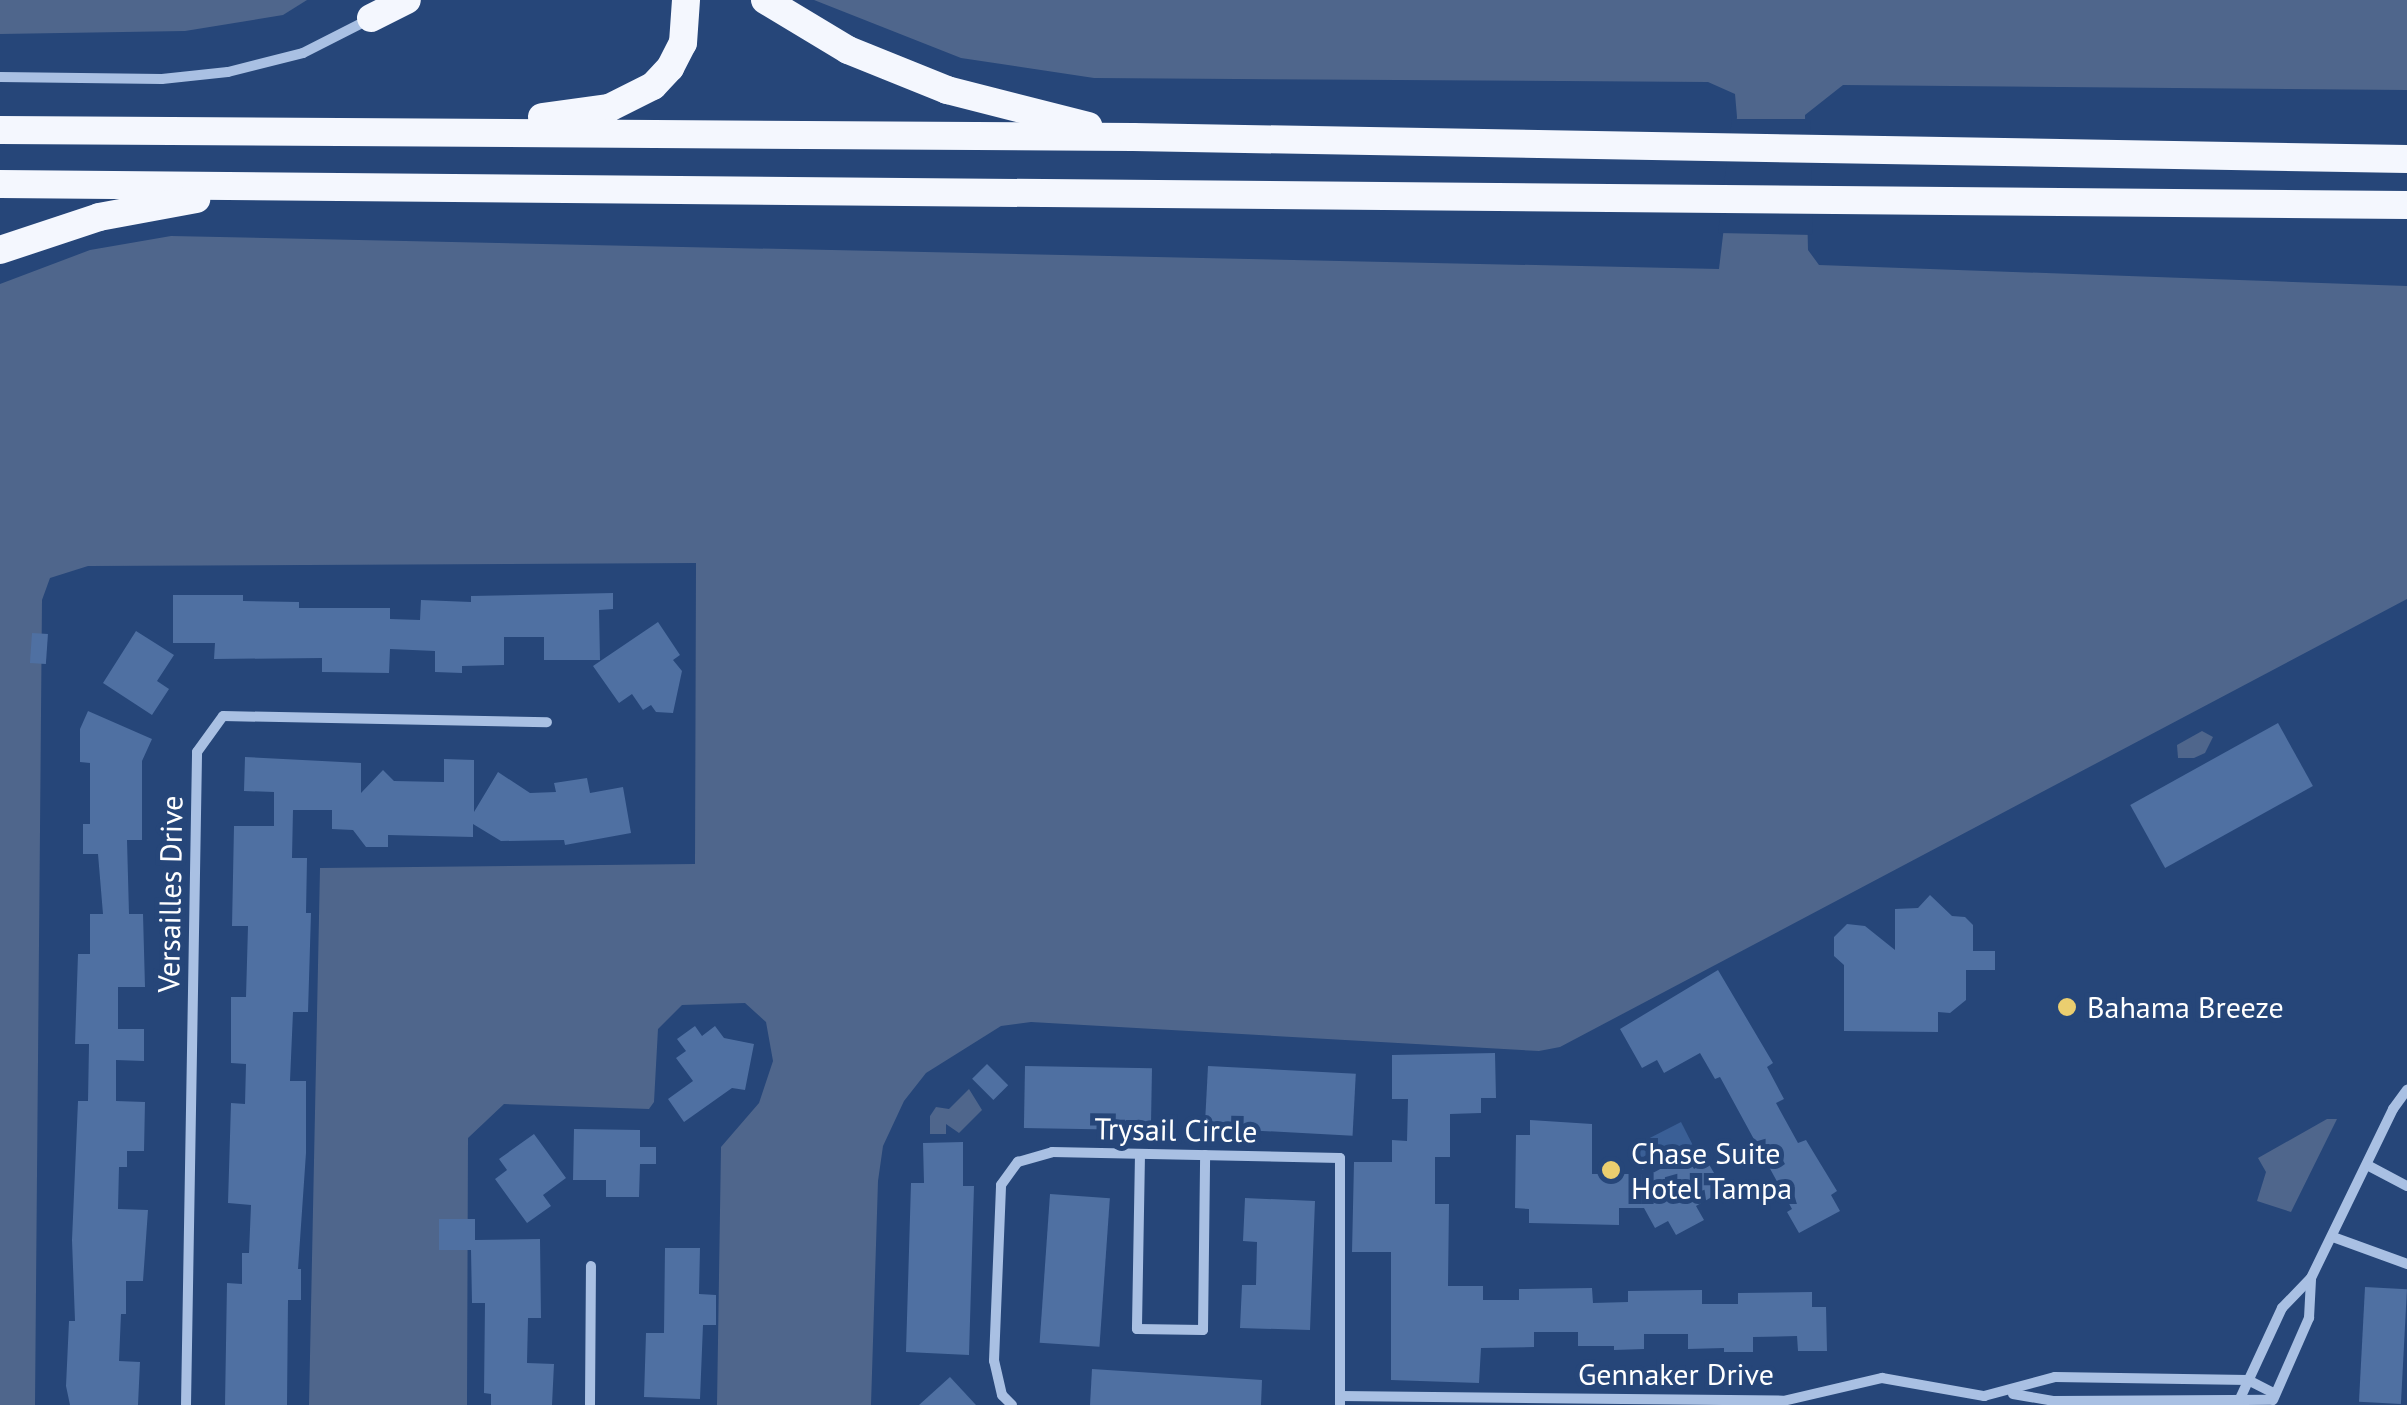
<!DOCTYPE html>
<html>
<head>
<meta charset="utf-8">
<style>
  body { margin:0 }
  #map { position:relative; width:2407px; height:1405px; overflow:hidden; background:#264679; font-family:"PT Sans",sans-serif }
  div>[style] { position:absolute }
  .green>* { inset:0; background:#3a5f96; transform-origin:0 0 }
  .water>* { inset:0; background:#4f668c }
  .pier>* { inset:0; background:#264679 }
  .building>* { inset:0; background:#4f70a2; transform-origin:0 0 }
  .minor>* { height:10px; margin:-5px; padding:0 5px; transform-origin:5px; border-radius:5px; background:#a9c0e3 }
  .trunk>* { height:28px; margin:-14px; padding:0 14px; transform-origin:14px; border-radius:14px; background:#f4f7fe }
  .dots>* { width:28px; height:28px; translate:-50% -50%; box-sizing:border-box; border:5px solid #264679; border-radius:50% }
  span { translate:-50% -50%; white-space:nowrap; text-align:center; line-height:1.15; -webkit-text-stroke:10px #264679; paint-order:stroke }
  .street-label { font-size:30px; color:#fff }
  .poi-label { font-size:30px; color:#fff }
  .left { translate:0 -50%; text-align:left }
</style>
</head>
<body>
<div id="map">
  <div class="green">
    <i style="left:1681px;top:1122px;width:25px;height:56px;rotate:63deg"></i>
  </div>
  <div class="water">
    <i style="clip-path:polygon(0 0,307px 0,283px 15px,185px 31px,0 34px)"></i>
    <i style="clip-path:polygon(814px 0,2407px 0,2407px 90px,1843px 85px,1805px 115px,1808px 250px,1819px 265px,2407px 286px,2407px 599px,1560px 1047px,1539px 1051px,1031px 1022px,1001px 1026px,926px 1073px,904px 1101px,883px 1146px,878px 1181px,871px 1405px,717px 1405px,721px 1147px,759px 1103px,773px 1061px,766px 1022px,745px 1003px,682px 1005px,658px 1029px,654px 1102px,649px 1109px,504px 1104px,468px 1138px,467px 1405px,309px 1405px,320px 868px,695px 864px,696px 563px,88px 566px,50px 578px,42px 600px,35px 1405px,0 1405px,0 284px,90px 250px,171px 236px,1719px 269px,1737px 117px,1735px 94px,1708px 82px,1094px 78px,961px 58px)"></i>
    <i style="clip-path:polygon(2202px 731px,2213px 737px,2205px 753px,2194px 758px,2178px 758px,2177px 745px)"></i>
    <i style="clip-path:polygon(969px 1089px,982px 1110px,959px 1133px,946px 1124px,946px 1134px,930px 1134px,930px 1116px,936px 1107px,949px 1109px)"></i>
    <i style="clip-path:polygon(2327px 1119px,2337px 1119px,2291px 1212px,2257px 1201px,2266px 1172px,2258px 1158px)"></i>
  </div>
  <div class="pier">
    <i style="clip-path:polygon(1732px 119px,1810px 119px,1813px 235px,1718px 233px)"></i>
  </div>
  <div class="building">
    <i style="clip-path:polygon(613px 593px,613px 609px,599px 610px,600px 660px,544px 660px,544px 637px,504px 637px,504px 665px,462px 666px,462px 673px,435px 672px,435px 651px,390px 649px,389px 673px,322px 672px,322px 658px,214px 659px,215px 643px,173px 643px,173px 595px,243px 595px,243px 601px,299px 602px,299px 608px,390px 608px,390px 619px,420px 620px,421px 600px,471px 602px,471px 596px)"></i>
    <i style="clip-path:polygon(658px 622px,680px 655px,673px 660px,682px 671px,673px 713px,656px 712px,651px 705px,643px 710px,632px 694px,619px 703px,593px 666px)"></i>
    <i style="clip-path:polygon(136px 631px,174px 655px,157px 681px,169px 689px,152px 715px,103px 683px)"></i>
    <i style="left:32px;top:633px;width:16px;height:30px;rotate:4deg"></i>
    <i style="clip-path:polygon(88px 711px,152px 739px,142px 761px,142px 840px,127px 840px,129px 914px,143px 914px,145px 987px,118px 987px,118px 1029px,144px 1029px,144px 1061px,116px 1060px,116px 1101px,145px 1102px,144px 1151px,127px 1151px,127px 1167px,119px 1167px,118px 1209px,148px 1210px,143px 1281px,126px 1281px,126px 1314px,121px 1314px,119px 1361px,140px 1362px,138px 1405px,70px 1405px,66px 1386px,69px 1321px,75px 1321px,72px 1240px,78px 1101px,88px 1101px,89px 1044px,75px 1044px,78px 954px,90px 954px,90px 914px,103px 914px,98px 854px,83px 854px,83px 824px,90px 824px,90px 763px,80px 762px,80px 729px)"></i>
    <i style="left:2278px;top:723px;width:72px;height:169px;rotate:61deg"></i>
    <i style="clip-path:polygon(245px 757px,361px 763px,361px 793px,383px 770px,394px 781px,444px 782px,444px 759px,474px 760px,474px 812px,498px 772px,530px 793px,556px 792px,554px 783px,587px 778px,590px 793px,623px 787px,631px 833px,565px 845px,564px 840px,501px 841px,473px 824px,473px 837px,388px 835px,388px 847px,366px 847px,353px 830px,332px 829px,332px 810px,293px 810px,292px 858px,307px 858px,306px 913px,311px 913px,308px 1012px,293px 1012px,290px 1081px,306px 1081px,306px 1153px,298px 1269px,301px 1269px,301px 1300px,288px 1300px,287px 1405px,225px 1405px,227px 1283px,242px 1284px,242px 1253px,249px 1253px,251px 1205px,228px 1203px,231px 1103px,245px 1104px,246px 1064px,231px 1063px,231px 997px,246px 997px,248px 926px,232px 926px,234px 826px,274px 826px,274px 792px,244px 791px)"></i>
    <i style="clip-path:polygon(1930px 895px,1952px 916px,1965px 917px,1973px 925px,1973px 951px,1995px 951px,1995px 970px,1966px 970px,1966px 1000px,1950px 1013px,1938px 1012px,1938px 1032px,1844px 1031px,1844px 965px,1834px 956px,1834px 937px,1847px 924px,1865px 926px,1895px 950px,1895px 909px,1918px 908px)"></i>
    <i style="clip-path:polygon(1718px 970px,1773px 1063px,1767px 1067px,1784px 1099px,1776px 1103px,1798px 1143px,1806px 1140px,1837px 1191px,1831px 1195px,1840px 1211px,1799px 1233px,1787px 1212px,1792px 1209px,1720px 1077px,1715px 1079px,1700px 1053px,1664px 1073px,1657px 1060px,1642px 1068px,1620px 1029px)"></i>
    <i style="clip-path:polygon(695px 1026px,702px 1036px,715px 1026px,724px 1038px,754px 1044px,745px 1090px,732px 1088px,684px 1122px,668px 1099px,693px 1081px,676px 1058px,686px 1051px,677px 1039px)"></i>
    <i style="clip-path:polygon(1495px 1053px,1496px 1098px,1481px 1098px,1481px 1113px,1450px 1114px,1450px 1157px,1435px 1157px,1435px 1204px,1449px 1204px,1448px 1286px,1483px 1286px,1483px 1300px,1519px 1300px,1519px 1289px,1592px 1288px,1593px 1303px,1628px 1302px,1628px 1291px,1702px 1290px,1702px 1304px,1738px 1304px,1738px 1293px,1812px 1292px,1812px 1307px,1826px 1307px,1827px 1351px,1798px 1351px,1797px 1336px,1753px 1337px,1753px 1352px,1724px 1352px,1724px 1348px,1688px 1349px,1688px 1334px,1644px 1334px,1644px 1349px,1614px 1350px,1614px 1346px,1578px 1346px,1578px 1332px,1534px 1332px,1534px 1347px,1481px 1348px,1479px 1383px,1391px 1380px,1391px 1252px,1352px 1252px,1354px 1162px,1392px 1162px,1392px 1140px,1407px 1141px,1408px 1099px,1392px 1099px,1392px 1055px)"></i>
    <i style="left:987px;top:1064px;width:30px;height:21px;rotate:45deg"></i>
    <i style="left:1025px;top:1066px;width:127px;height:62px;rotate:1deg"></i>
    <i style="left:1208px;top:1066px;width:148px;height:62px;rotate:3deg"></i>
    <i style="clip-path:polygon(1530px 1120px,1592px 1124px,1592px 1174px,1651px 1174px,1686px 1155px,1694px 1169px,1707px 1161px,1724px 1190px,1696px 1206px,1704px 1220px,1676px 1235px,1668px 1221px,1655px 1228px,1644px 1208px,1619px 1208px,1619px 1225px,1529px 1223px,1529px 1209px,1515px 1208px,1516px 1135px,1530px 1135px)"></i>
    <i style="clip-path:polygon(574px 1129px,640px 1130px,640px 1147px,656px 1147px,656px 1164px,640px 1164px,639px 1197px,606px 1197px,606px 1180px,573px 1180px)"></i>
    <i style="clip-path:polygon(534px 1134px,566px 1178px,543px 1195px,551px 1206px,527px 1223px,495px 1179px,507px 1170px,499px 1159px)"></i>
    <i style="clip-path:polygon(963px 1142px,963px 1186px,974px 1186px,969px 1355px,906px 1352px,911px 1183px,924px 1183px,923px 1143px)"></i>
    <i style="left:1050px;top:1194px;width:60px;height:149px;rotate:4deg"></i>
    <i style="clip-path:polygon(1245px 1198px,1315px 1201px,1310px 1330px,1240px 1328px,1242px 1285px,1256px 1285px,1257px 1242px,1243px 1241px)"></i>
    <i style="clip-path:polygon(439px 1219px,475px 1219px,475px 1240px,540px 1239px,541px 1318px,528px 1318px,527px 1363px,554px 1364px,552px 1405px,491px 1405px,491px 1394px,484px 1393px,485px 1303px,472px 1303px,471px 1250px,439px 1250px)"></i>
    <i style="clip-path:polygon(665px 1248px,700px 1248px,699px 1294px,716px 1295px,716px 1325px,703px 1325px,700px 1399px,644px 1397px,646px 1333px,664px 1333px)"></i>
    <i style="left:2365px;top:1287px;width:42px;height:115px;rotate:3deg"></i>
    <i style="clip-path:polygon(1092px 1369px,1262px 1380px,1261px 1405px,1090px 1405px)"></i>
    <i style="clip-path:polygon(950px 1377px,976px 1405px,919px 1405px)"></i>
  </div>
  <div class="minor">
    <i style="left:0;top:77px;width:162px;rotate:0.7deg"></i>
    <i style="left:162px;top:79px;width:66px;rotate:-6.1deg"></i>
    <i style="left:228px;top:72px;width:77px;rotate:-14.2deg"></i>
    <i style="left:303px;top:53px;width:75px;rotate:-26.9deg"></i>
    <i style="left:1140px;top:1154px;width:175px;rotate:91deg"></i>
    <i style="left:1137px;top:1329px;width:66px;rotate:0.9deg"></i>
    <i style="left:1203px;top:1330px;width:175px;rotate:-89.3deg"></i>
    <i style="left:2369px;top:1166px;width:43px;rotate:27.8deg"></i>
    <i style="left:2333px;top:1237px;width:79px;rotate:20deg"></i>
    <i style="left:2013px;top:1394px;width:42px;rotate:9.7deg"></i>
    <i style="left:2054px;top:1401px;width:218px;rotate:-0.3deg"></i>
    <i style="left:1340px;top:1396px;width:443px;rotate:0.6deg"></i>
    <i style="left:1783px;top:1401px;width:102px;rotate:-13.1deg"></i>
    <i style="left:1882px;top:1378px;width:104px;rotate:10deg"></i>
    <i style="left:1984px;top:1396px;width:73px;rotate:-15deg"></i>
    <i style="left:2055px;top:1377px;width:193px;rotate:0.9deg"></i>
    <i style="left:2248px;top:1380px;width:30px;rotate:27deg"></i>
    <i style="left:2273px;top:1400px;width:90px;rotate:-66.3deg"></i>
    <i style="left:2309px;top:1318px;width:39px;rotate:-87deg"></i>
    <i style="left:186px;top:1405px;width:653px;rotate:-89.03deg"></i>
    <i style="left:197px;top:752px;width:44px;rotate:-54.2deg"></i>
    <i style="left:223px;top:716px;width:324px;rotate:1.1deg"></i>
    <i style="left:590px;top:1405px;width:139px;rotate:-89.6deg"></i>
    <i style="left:1012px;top:1405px;width:14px;rotate:-135deg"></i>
    <i style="left:1002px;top:1395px;width:35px;rotate:-103deg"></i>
    <i style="left:994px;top:1361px;width:176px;rotate:-87.7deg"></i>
    <i style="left:1001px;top:1185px;width:29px;rotate:-54deg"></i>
    <i style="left:1018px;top:1162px;width:35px;rotate:-16deg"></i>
    <i style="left:1052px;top:1152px;width:288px;rotate:1.2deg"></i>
    <i style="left:1340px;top:1158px;width:247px;rotate:90deg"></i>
    <i style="left:2237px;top:1405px;width:107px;rotate:-65.1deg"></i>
    <i style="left:2282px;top:1308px;width:42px;rotate:-46deg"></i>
    <i style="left:2311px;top:1278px;width:188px;rotate:-64.1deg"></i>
    <i style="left:2393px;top:1109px;width:24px;rotate:-54deg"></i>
  </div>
  <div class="trunk">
    <i style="left:765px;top:0;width:97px;rotate:31.1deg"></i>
    <i style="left:848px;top:50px;width:107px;rotate:22deg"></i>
    <i style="left:947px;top:90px;width:146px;rotate:14.3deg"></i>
    <i style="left:371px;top:18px;width:40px;rotate:-26.6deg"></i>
    <i style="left:542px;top:117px;width:68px;rotate:-7.7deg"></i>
    <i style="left:609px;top:108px;width:49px;rotate:-26.6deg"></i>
    <i style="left:653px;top:86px;width:25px;rotate:-47deg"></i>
    <i style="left:670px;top:68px;width:28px;rotate:-63deg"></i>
    <i style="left:683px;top:43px;width:43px;rotate:-86deg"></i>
    <i style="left:0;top:130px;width:1133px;rotate:0.35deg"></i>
    <i style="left:1133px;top:137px;width:1274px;rotate:0.99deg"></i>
    <i style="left:0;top:184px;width:2407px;rotate:0.5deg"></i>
    <i style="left:0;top:250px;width:104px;rotate:-18.4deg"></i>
    <i style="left:99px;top:217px;width:99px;rotate:-10.5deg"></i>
  </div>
  <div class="dots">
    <i style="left:2067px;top:1007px;background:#ebce6f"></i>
    <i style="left:1611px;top:1170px;background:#ebce6f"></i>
  </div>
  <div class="street-label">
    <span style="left:170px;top:894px;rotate:-89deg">Versailles Drive</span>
    <span style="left:1176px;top:1130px;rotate:1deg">Trysail Circle</span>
    <span style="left:1676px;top:1374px">Gennaker Drive</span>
  </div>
  <div class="poi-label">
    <span class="left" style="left:2087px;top:1007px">Bahama Breeze</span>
    <span class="left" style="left:1631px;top:1170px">Chase Suite<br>Hotel Tampa</span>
  </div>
</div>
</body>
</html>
